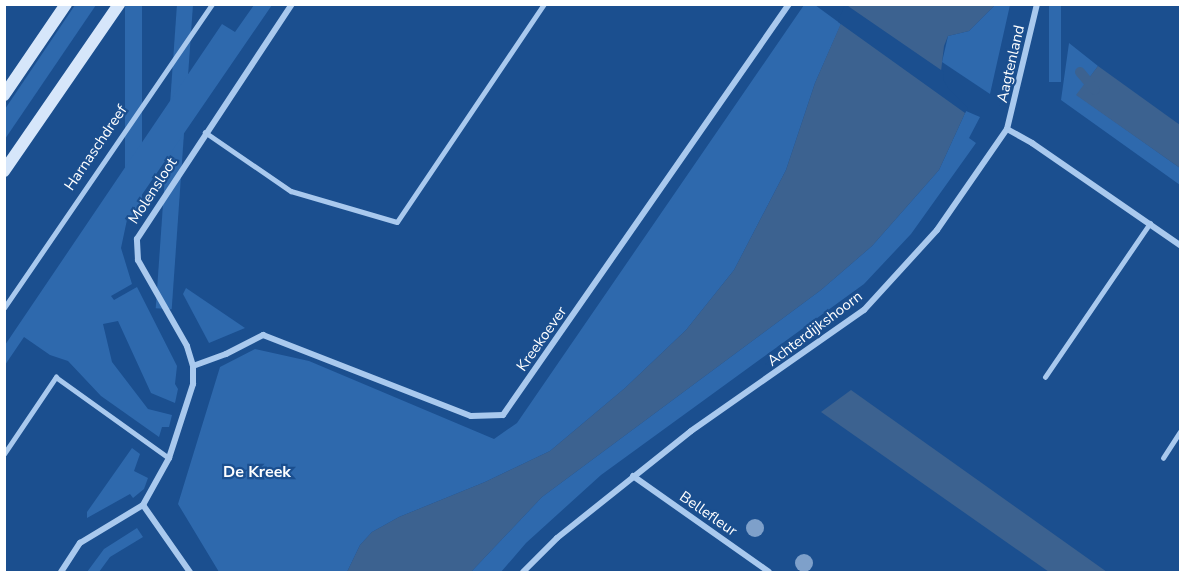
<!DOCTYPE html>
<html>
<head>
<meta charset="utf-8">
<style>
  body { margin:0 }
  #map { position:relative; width:1185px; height:577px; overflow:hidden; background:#1b4f8f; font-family:"Nunito Sans",sans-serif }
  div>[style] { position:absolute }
  .green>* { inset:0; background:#2e69ad; transform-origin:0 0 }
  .water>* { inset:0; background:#3c6290 }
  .pier>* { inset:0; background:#1b4f8f }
  .stream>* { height:10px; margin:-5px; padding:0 5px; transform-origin:5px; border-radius:5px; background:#3c6290 }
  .lane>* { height:4.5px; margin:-2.25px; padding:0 2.25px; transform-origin:2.25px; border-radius:2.25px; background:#a9c9ee }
  .street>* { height:6px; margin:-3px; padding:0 3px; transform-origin:3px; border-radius:3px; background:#a9c9ee }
  .secondary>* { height:12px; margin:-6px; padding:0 6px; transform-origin:6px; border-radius:6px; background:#d6e6fa }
  .trees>* { width:18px; height:18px; margin:-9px; border-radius:50%; background:#7ea0ca }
  span { translate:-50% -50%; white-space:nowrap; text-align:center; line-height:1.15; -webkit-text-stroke:4.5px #1b4f8f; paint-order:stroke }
  .street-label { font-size:15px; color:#fff }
  .neighbourhood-label { font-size:16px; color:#fff; font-weight:700 }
  .frame { position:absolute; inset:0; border:6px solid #fff; pointer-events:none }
</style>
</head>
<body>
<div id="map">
  <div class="green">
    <i style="left:177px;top:4px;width:16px;height:305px;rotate:4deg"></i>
    <i style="clip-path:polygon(75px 5px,96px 5px,5px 139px,5px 109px)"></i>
    <i style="left:125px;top:5px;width:17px;height:214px"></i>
    <i style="clip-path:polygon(254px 5px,272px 5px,128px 215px,121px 248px,132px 284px,111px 296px,114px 300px,137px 287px,177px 366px,175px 384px,178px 389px,175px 403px,151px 393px,118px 321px,103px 324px,112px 362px,148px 409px,172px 415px,169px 427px,162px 427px,159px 437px,101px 396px,68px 361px,50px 355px,24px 337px,5px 365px,5px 345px,222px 24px,235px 32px)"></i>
    <i style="clip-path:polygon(804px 5px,815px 5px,841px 24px,815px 83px,786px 170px,734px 270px,686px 330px,625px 388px,550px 451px,485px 482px,399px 517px,372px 532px,360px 545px,347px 572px,219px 572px,178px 504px,220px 367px,255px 349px,309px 361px,494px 439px,517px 423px)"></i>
    <i style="clip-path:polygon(995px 5px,1010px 5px,990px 94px,942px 62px,948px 36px,969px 31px)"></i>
    <i style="left:1049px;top:5px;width:12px;height:77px"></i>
    <i style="clip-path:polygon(1069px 43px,1098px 66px,1077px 95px,1180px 168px,1180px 185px,1061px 100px)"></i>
    <i style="clip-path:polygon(966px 111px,980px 117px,969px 138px,976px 143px,911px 234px,864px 284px,601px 475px,526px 543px,501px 572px,471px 572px,542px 497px,821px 290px,872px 246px,939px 170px)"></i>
    <i style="clip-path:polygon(186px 288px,245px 328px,209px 343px,183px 294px)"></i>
    <i style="clip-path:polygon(132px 448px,140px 454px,134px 471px,148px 478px,144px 489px,133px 498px,130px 494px,87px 518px,87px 512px)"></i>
    <i style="clip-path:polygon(137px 528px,143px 537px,110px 557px,99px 572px,87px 572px,104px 549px)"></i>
  </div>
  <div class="water">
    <i style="clip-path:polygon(849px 5px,995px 5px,969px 31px,948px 36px,944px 46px,940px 80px,945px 90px,966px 111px,939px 170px,872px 246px,821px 290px,542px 497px,471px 572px,347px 572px,360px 545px,372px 532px,399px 517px,485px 482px,550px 451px,625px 388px,686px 330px,734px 270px,786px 170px,815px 83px)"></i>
    <i style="clip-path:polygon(1098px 66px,1180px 125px,1180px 168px,1076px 95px)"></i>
    <i style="clip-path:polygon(851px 390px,1107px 572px,1049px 572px,821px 412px)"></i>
  </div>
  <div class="pier">
    <i style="clip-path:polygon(845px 4px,944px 72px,943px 79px,948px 88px,968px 108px,965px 113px,838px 22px)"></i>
  </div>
  <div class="stream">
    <i style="left:1080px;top:72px;width:23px;rotate:50deg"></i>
  </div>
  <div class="lane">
    <i style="left:205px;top:132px;width:104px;rotate:34.5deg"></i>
    <i style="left:291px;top:191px;width:110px;rotate:16.3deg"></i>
    <i style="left:397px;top:222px;width:263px;rotate:-56deg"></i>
    <i style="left:4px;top:308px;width:368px;rotate:-55.6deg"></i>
    <i style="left:1045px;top:377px;width:186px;rotate:-55.7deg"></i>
    <i style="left:4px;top:454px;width:93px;rotate:-56deg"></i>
    <i style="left:56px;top:377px;width:139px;rotate:35.6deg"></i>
    <i style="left:1163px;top:458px;width:31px;rotate:-57deg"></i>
  </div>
  <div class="street">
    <i style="left:1007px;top:129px;width:129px;rotate:-76.5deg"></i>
    <i style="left:193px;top:366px;width:35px;rotate:-20deg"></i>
    <i style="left:226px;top:354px;width:42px;rotate:-27.2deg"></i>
    <i style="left:263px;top:335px;width:223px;rotate:21.3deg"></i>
    <i style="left:471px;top:416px;width:32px;rotate:-2deg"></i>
    <i style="left:503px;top:415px;width:501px;rotate:-55.17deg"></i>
    <i style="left:633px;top:476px;width:166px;rotate:35.2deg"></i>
    <i style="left:143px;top:505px;width:82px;rotate:55deg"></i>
    <i style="left:61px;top:572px;width:35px;rotate:-57deg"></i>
    <i style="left:80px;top:543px;width:74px;rotate:-31.1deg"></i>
    <i style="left:143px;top:505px;width:54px;rotate:-61deg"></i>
    <i style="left:169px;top:458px;width:78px;rotate:-72deg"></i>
    <i style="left:193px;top:384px;width:18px;rotate:-90deg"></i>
    <i style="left:193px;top:366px;width:21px;rotate:-107deg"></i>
    <i style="left:187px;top:346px;width:99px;rotate:-119.7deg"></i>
    <i style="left:138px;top:260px;width:21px;rotate:-93deg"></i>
    <i style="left:137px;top:239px;width:282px;rotate:-56.6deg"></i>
    <i style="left:523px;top:572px;width:48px;rotate:-45deg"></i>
    <i style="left:557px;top:538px;width:171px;rotate:-38.6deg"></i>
    <i style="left:691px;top:431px;width:211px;rotate:-35deg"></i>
    <i style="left:864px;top:310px;width:108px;rotate:-47.6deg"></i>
    <i style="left:937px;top:230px;width:123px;rotate:-55.3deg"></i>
    <i style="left:1007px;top:129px;width:29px;rotate:29deg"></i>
    <i style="left:1032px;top:143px;width:180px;rotate:34.6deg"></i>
  </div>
  <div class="secondary">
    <i style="left:4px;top:95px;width:110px;rotate:-55.7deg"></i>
    <i style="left:4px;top:171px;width:203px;rotate:-55.4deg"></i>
  </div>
  <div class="trees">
    <i style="left:755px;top:528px"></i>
    <i style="left:804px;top:563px"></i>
  </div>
  <div class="street-label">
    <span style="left:1011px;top:64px;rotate:-77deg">Aagtenland</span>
    <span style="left:96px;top:148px;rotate:-56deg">Harnaschdreef</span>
    <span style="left:153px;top:191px;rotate:-57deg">Molensloot</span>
    <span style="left:815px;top:329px;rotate:-37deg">Achterdijkshoorn</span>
    <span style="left:542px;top:339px;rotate:-55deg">Kreekoever</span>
    <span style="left:708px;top:514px;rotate:35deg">Bellefleur</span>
  </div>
  <div class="neighbourhood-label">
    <span style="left:257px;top:472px">De Kreek</span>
  </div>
  <div class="frame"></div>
</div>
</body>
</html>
